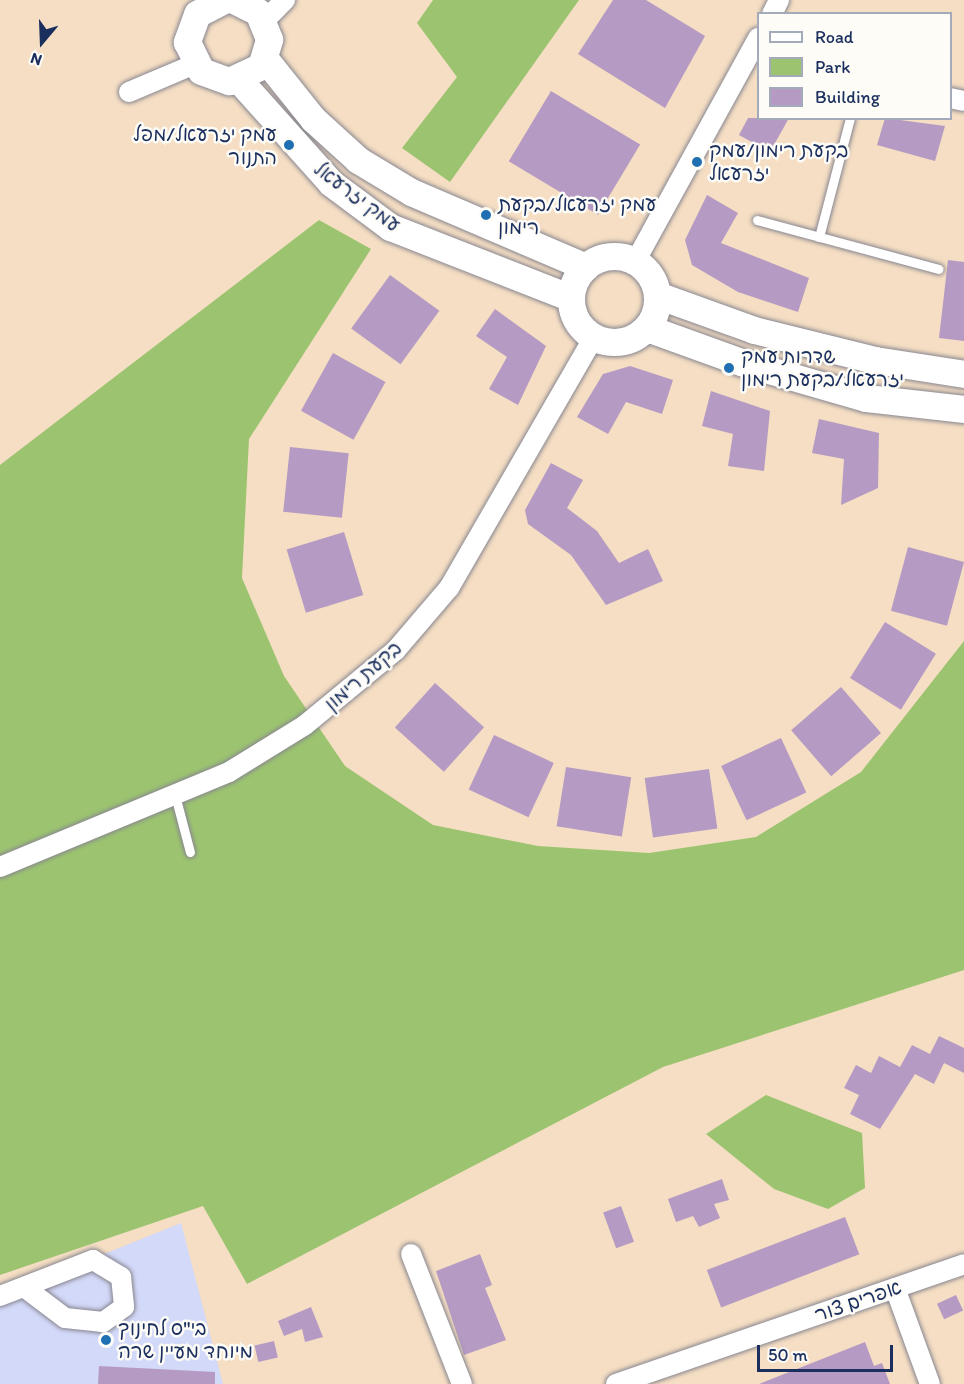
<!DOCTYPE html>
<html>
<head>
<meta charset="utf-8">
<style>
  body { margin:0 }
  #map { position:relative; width:964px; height:1384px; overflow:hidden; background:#f5dec3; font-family:Itim,"Playpen Sans Hebrew",sans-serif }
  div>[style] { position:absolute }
  .built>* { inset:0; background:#d3d9f9 }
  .green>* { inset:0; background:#9cc470 }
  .building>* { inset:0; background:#b59bc3; transform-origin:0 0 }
  .roads { filter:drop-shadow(0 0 2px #888690) drop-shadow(0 0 2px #888690) }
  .lane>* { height:9px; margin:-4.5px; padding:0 4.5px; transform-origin:4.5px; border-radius:4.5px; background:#fff }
  .street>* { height:20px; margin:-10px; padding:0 10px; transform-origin:10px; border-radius:10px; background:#fff }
  .secondary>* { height:27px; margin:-13.5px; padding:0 13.5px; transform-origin:13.5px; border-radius:13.5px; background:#fff }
  .secondary>.ring { margin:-13.5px; padding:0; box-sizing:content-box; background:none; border:27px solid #fff; border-radius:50% }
  .dots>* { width:16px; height:16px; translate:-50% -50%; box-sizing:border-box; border:3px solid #fdfcf7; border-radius:50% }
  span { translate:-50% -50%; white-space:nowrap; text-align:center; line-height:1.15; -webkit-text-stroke:5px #fdfcf7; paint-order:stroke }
  .poi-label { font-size:20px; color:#1b2f5e }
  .right { translate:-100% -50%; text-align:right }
  .left { translate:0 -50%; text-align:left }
  .street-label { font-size:20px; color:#1b2f5e }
  .legend { position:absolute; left:757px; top:12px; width:195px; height:108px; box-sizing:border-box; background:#fdfcf7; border:2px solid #a3aaba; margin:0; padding:8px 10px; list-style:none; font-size:18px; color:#1b2f5e }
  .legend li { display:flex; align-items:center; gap:12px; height:30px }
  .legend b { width:30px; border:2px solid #a3aaba }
  .north { position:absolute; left:12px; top:12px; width:60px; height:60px; -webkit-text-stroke:4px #fdfcf7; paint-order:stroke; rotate:199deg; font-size:16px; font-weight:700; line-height:24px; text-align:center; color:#1b2f5e }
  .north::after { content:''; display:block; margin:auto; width:21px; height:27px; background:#1b2f5e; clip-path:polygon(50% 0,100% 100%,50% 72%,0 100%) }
  .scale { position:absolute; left:757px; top:1345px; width:136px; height:27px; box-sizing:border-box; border:3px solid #1b2f5e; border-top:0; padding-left:8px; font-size:18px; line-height:21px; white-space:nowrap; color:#1b2f5e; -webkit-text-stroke:4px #fdfcf7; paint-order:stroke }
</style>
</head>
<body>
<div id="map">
  <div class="built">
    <i style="clip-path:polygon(181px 1223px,223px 1384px,0 1384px,0 1296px)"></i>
  </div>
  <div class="green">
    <i style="clip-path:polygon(433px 0,579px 0,450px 182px,402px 148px,457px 77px,417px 23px)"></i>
    <i style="clip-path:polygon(319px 220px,371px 249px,249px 439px,242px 578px,284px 676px,345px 766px,433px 825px,538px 846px,649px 853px,756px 837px,861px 772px,964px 641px,964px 970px,663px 1067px,247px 1284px,203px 1206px,0 1275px,0 465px)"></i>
    <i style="clip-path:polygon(766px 1095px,862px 1133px,865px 1188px,828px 1209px,774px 1189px,706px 1134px)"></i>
  </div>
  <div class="building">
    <i style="clip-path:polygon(613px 0,646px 0,705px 36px,665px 108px,578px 54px)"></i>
    <i style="left:551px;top:91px;width:104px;height:82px;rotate:31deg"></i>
    <i style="clip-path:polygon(748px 118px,789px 118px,770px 152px,739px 135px)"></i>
    <i style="clip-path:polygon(885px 118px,945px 126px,935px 161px,877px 145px)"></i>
    <i style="clip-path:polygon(707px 195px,738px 213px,721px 243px,809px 278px,798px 312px,738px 292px,692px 265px,685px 240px)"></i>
    <i style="clip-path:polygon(948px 260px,964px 262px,964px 341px,939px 338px)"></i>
    <i style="left:390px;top:275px;width:61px;height:66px;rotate:36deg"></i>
    <i style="clip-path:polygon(495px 309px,546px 346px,518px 405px,489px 389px,507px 357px,476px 336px)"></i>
    <i style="left:333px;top:353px;width:60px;height:66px;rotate:29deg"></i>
    <i style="clip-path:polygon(630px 366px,673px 380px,662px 414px,626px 402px,608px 434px,577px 417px,603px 374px)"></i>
    <i style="clip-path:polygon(711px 391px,770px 411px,764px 471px,728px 466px,733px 434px,702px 426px)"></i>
    <i style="clip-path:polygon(819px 419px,879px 433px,878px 488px,841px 505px,844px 459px,812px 453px)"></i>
    <i style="left:290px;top:447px;width:59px;height:65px;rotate:6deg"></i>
    <i style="clip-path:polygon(551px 463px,583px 480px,567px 508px,597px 531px,619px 563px,648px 549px,663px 581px,606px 605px,571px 555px,528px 524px,525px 510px)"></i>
    <i style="left:344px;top:532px;width:66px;height:60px;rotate:73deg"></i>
    <i style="left:908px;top:547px;width:58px;height:66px;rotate:15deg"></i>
    <i style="left:885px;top:622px;width:60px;height:66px;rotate:32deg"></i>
    <i style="left:435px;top:683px;width:66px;height:60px;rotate:42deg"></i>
    <i style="left:841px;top:687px;width:61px;height:66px;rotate:49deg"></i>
    <i style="left:494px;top:735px;width:66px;height:60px;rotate:25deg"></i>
    <i style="left:781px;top:738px;width:60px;height:66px;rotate:65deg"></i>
    <i style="left:566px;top:767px;width:66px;height:60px;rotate:9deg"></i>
    <i style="left:709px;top:769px;width:60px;height:65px;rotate:82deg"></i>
    <i style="clip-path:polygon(939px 1036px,964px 1048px,964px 1073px,944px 1063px,934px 1084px,915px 1074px,880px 1129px,850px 1114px,859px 1095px,844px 1088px,856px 1065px,871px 1073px,879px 1056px,900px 1067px,912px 1045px,930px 1054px)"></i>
    <i style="clip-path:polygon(722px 1179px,729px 1200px,714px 1204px,720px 1218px,699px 1227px,693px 1216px,676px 1222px,668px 1199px)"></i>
    <i style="left:621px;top:1206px;width:38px;height:19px;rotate:70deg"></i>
    <i style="left:845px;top:1217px;width:40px;height:148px;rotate:69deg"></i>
    <i style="clip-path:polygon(480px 1254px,492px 1285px,485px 1288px,506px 1340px,464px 1355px,436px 1271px)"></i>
    <i style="left:956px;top:1295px;width:17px;height:21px;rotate:65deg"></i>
    <i style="clip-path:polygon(311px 1307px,323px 1337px,305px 1342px,302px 1329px,284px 1336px,278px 1321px)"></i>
    <i style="left:274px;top:1341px;width:17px;height:20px;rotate:77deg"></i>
    <i style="clip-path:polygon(865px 1342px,874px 1366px,882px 1363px,890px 1384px,759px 1384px)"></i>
    <i style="clip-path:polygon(99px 1366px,215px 1372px,215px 1384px,98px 1384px)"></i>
  </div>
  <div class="roads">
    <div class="lane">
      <i style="left:757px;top:220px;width:188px;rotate:15.1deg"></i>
      <i style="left:819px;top:237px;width:123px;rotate:-75.4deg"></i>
      <i style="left:175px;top:795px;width:59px;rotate:75.3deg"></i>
    </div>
    <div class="street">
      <i style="left:772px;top:14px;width:16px;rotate:-63deg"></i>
      <i style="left:264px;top:21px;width:30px;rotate:-45deg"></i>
      <i style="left:129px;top:92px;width:72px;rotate:-23deg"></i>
      <i style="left:950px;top:98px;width:14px;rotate:12deg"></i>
      <i style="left:635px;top:262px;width:256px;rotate:-61.2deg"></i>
      <i style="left:0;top:867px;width:248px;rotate:-22.5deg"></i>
      <i style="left:229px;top:772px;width:89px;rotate:-31.7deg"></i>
      <i style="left:305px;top:725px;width:118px;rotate:-39.5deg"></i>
      <i style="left:396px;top:650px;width:82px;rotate:-49.5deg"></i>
      <i style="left:449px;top:588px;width:290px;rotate:-60deg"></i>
      <i style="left:411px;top:1254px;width:140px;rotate:68.6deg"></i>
      <i style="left:895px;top:1288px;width:102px;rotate:70deg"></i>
      <i style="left:0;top:1296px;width:100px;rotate:-21.2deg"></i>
      <i style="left:93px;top:1260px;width:33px;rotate:31deg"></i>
      <i style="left:121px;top:1277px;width:30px;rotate:84deg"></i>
      <i style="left:124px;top:1307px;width:26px;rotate:144deg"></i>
      <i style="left:103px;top:1322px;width:38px;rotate:-174deg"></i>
      <i style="left:65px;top:1318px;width:51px;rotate:-142.9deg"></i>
      <i style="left:616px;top:1384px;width:368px;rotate:-19deg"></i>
    </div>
    <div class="secondary">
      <i style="left:224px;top:0;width:30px;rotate:153deg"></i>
      <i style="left:197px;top:14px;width:30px;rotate:110deg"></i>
      <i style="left:187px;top:42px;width:32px;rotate:64deg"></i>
      <i style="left:201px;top:71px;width:30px;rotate:20deg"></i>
      <i style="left:229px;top:81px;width:35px;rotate:-25deg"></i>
      <i style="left:261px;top:66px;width:28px;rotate:-73deg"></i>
      <i style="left:269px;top:39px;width:29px;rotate:-112deg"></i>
      <i style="left:258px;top:12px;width:28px;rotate:-154deg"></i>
      <i style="left:265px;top:59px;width:77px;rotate:51.3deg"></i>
      <i style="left:313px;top:119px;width:61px;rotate:42.3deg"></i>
      <i style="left:358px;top:160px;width:62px;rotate:31.1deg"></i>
      <i style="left:411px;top:192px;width:190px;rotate:23.2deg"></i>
      <i style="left:239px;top:80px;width:138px;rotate:48.2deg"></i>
      <i style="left:331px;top:183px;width:74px;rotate:36.7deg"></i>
      <i style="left:390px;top:227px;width:194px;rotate:21.4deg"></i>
      <i class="ring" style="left:571px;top:256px;width:59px;height:59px"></i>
      <i style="left:657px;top:295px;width:103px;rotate:19.8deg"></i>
      <i style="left:754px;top:330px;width:125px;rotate:13.9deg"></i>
      <i style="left:875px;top:360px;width:90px;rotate:8.9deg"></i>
      <i style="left:647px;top:328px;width:100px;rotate:19.9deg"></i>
      <i style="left:741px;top:362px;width:130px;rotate:16.1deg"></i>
      <i style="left:866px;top:398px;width:99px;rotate:6.4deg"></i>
    </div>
  </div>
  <div class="dots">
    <i style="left:289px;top:145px;background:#1f6fb2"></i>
    <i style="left:697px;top:162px;background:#1f6fb2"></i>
    <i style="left:486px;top:215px;background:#1f6fb2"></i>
    <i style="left:729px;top:368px;background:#1f6fb2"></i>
    <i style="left:106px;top:1340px;background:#1f6fb2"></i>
  </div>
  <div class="poi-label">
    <span class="right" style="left:277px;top:146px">עמק יזרעאל/מפל<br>התנור</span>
    <span class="left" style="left:709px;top:162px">בקעת רימון/עמק<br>יזרעאל</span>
    <span class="left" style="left:498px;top:216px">עמק יזרעאל/בקעת<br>רימון</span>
    <span class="left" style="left:741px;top:368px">שדרות עמק<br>יזרעאל/בקעת רימון</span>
    <span class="left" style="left:118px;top:1340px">בי"ס לחינוך<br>מיוחד מעיין שרה</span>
  </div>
  <div class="street-label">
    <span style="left:357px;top:197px;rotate:37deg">עמק יזרעאל</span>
    <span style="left:363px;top:676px;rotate:-41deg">בקעת רימון</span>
    <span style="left:858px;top:1301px;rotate:-19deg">אפרים צור</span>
  </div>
  <ul class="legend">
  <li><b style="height:8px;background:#fff"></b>Road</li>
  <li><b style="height:16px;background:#9cc470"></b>Park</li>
  <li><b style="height:16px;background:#b59bc3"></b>Building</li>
  </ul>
  <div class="north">N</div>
  <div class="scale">50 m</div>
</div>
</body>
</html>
